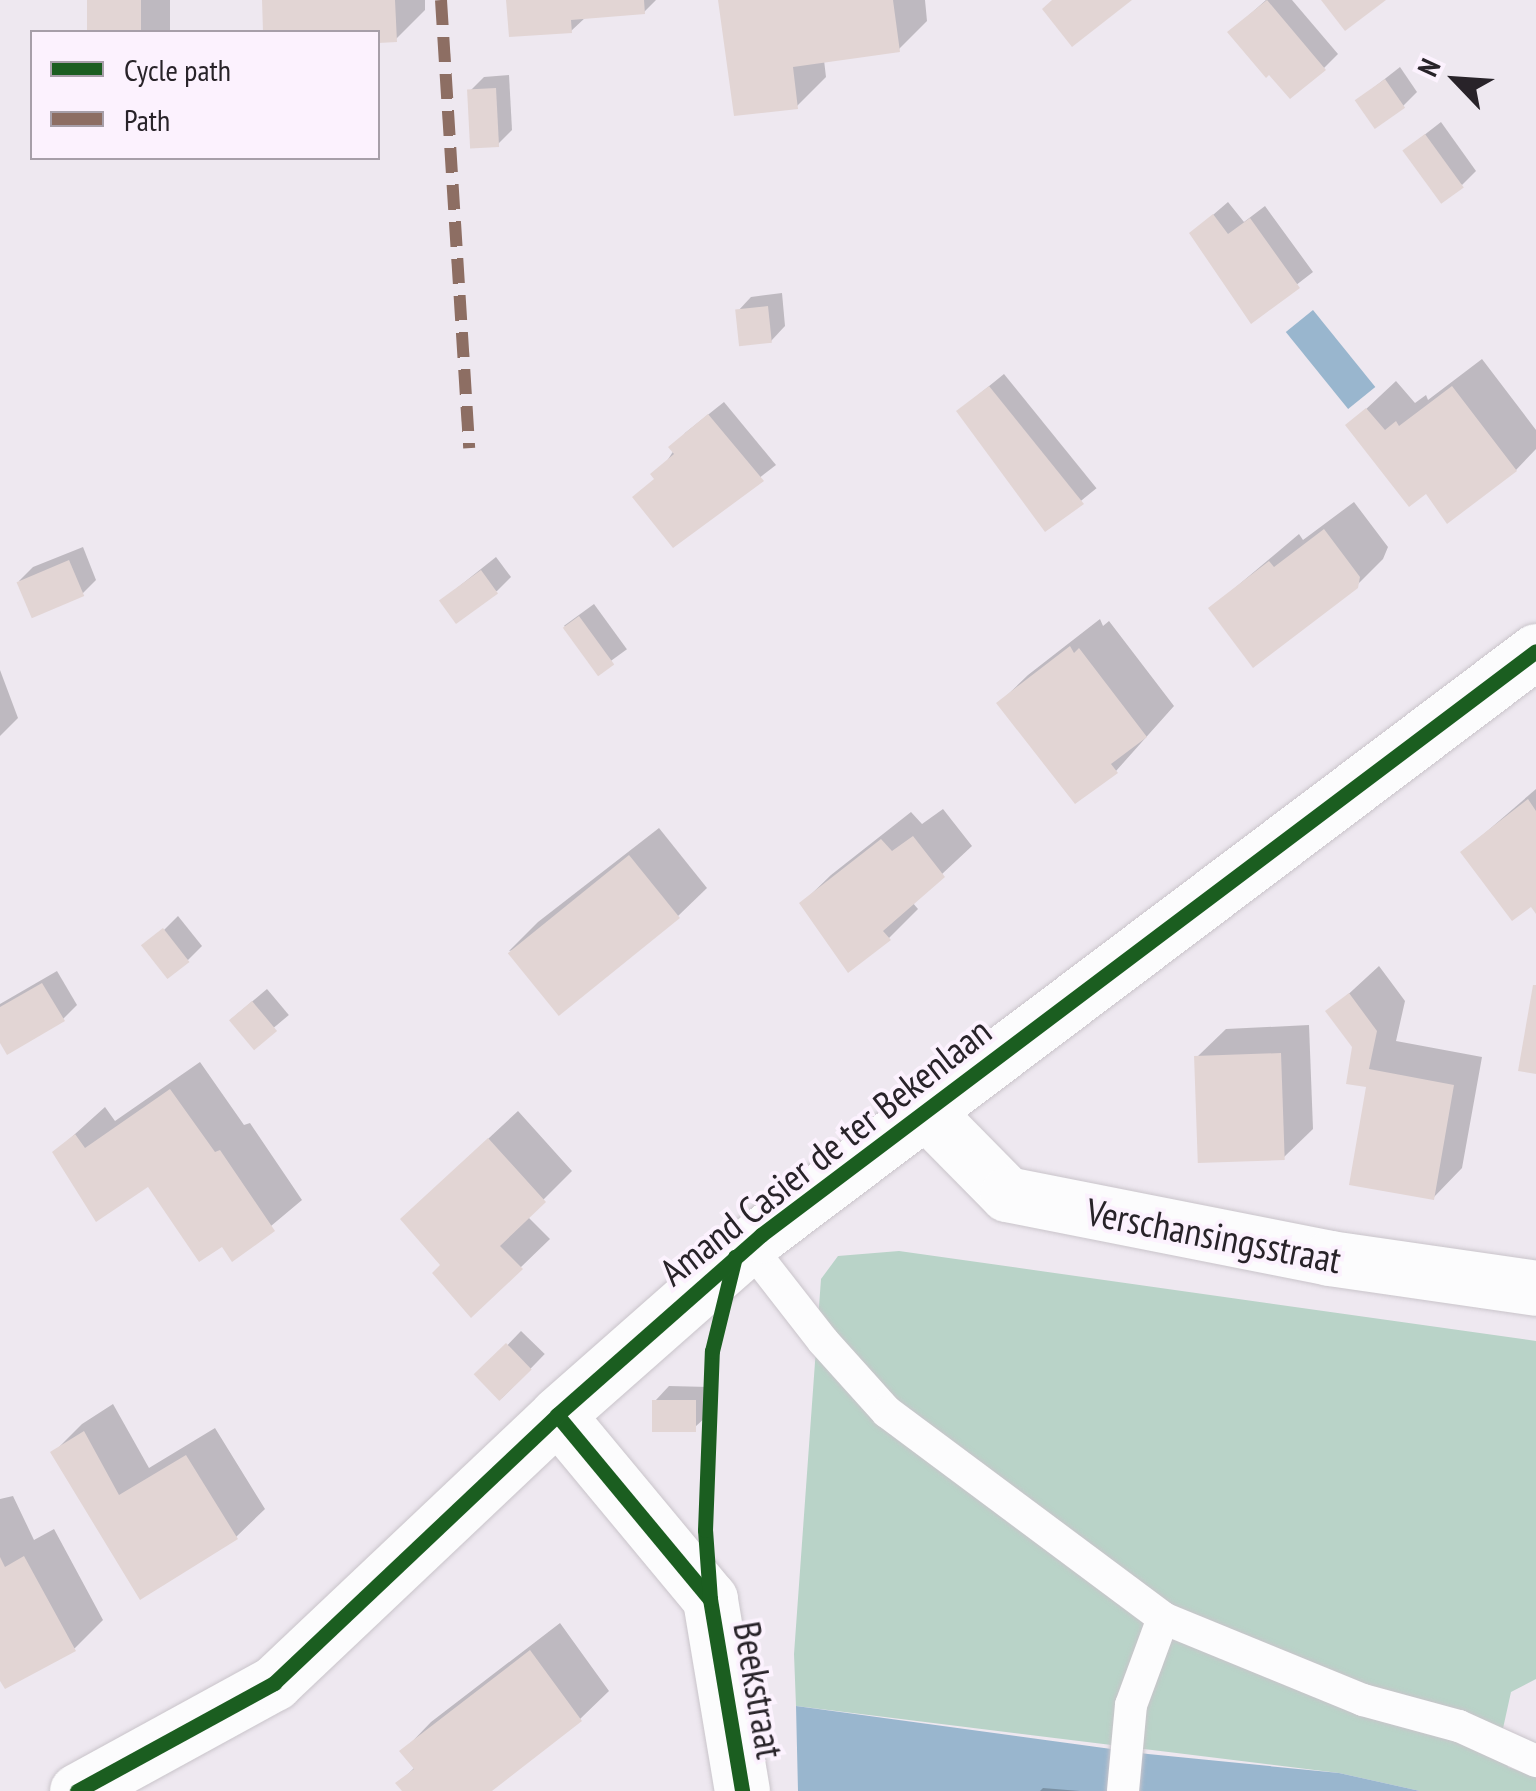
<!DOCTYPE html>
<html>
<head>
<meta charset="utf-8">
<style>
  body { margin:0 }
  #map { position:relative; width:1536px; height:1791px; overflow:hidden; background:#eee8f0; font-family:"PT Sans Narrow",sans-serif }
  div>[style] { position:absolute }
  .forest>* { inset:0; background:#b9d3c8 }
  .water>* { inset:0; background:#99b6ce; transform-origin:0 0 }
  .shadow>* { inset:0; background:#0003; transform-origin:0 0 }
  .building>* { inset:0; background:#e2d5d4; transform-origin:0 0 }
  .roads { filter:drop-shadow(0 0 2px #c9c4ca) drop-shadow(0 0 2px #c9c4ca) }
  .lane>* { height:32px; margin:-16px; padding:0 16px; transform-origin:16px; border-radius:16px; background:#fcfcfd }
  .street>* { height:55px; margin:-27.5px; padding:0 27.5px; transform-origin:27.5px; border-radius:27.5px; background:#fcfcfd }
  .secondary>* { height:55px; margin:-27.5px; padding:0 27.5px; transform-origin:27.5px; border-radius:27.5px; background:#fcfcfd }
  .quiet>* { height:12px; margin-top:-6px; transform-origin:0; background:repeating-linear-gradient(90deg,#8d6e63 0 25px,transparent 0 37px) }
  .cycleway>* { height:15px; margin:-7.5px; padding:0 7.5px; transform-origin:7.5px; border-radius:7.5px; background:#1b5e20 }
  span { translate:-50% -50%; white-space:nowrap; text-align:center; line-height:1.15; -webkit-text-stroke:8px #fcf2fe; paint-order:stroke }
  .street-label { font-size:38px; color:#282329 }
  .legend { position:absolute; left:30px; top:30px; width:350px; height:130px; box-sizing:border-box; background:#fcf2fe; border:2px solid #a79fa9; margin:0; padding:12px 18px; list-style:none; font-size:30px; color:#282329 }
  .legend li { display:flex; align-items:center; gap:20px; height:50px }
  .legend b { width:50px; border:2px solid #a79fa9 }
  .north { position:absolute; left:1406px; top:30px; width:100px; height:100px; -webkit-text-stroke:8px #fcf2fe; paint-order:stroke; rotate:295deg; font-size:28px; font-weight:700; line-height:40px; text-align:center; color:#282329 }
  .north::after { content:''; display:block; margin:auto; width:35px; height:45px; background:#282329; clip-path:polygon(50% 0,100% 100%,50% 72%,0 100%) }
</style>
</head>
<body>
<div id="map">
  <div class="forest">
    <i style="clip-path:polygon(899px 1251px,1536px 1341px,1536px 1679px,1511px 1692px,1502px 1733px,1508px 1767px,1536px 1777px,1536px 1791px,1420px 1791px,1339px 1773px,796px 1706px,794px 1654px,821px 1279px,838px 1256px)"></i>
  </div>
  <div class="water">
    <i style="left:1313px;top:310px;width:99px;height:35px;rotate:51deg"></i>
    <i style="clip-path:polygon(796px 1706px,1148px 1754px,1339px 1773px,1420px 1791px,798px 1791px)"></i>
  </div>
  <div class="shadow">
    <i style="left:90px;top:0;width:80px;height:32px"></i>
    <i style="clip-path:polygon(264px 0,425px 0,425px 10px,396px 39px,378px 40px,378px 32px,266px 32px)"></i>
    <i style="clip-path:polygon(508px 0,656px 0,644px 12px,586px 17px,571px 31px)"></i>
    <i style="clip-path:polygon(721px 0,925px 0,927px 21px,898px 50px,824px 60px,826px 77px,797px 106px)"></i>
    <i style="clip-path:polygon(1266px 0,1292px 0,1338px 54px,1324px 68px,1230px 32px)"></i>
    <i style="clip-path:polygon(1400px 67px,1417px 92px,1403px 106px,1358px 100px)"></i>
    <i style="clip-path:polygon(509px 75px,512px 130px,498px 144px,470px 91px,484px 77px)"></i>
    <i style="clip-path:polygon(1441px 122px,1476px 171px,1462px 185px,1405px 150px)"></i>
    <i style="clip-path:polygon(1228px 202px,1244px 222px,1265px 206px,1313px 272px,1251px 320px,1192px 233px)"></i>
    <i style="clip-path:polygon(782px 293px,785px 326px,771px 341px,737px 312px,751px 297px)"></i>
    <i style="clip-path:polygon(1482px 359px,1536px 430px,1536px 449px,1516px 470px,1427px 490px,1348px 426px,1396px 381px,1415px 403px,1426px 395px,1428px 400px)"></i>
    <i style="left:1004px;top:374px;width:147px;height:58px;rotate:51deg"></i>
    <i style="clip-path:polygon(724px 402px,776px 465px,673px 545px,656px 478px,685px 433px)"></i>
    <i style="clip-path:polygon(1354px 502px,1388px 547px,1383px 559px,1353px 589px,1211px 608px,1299px 534px,1303px 540px)"></i>
    <i style="clip-path:polygon(83px 547px,96px 580px,82px 594px,19px 581px,33px 567px)"></i>
    <i style="clip-path:polygon(496px 557px,511px 577px,497px 591px,442px 600px)"></i>
    <i style="left:594px;top:604px;width:56px;height:37px;rotate:54deg"></i>
    <i style="clip-path:polygon(1100px 619px,1103px 626px,1109px 621px,1174px 706px,1116px 771px,999px 703px,1028px 675px)"></i>
    <i style="clip-path:polygon(0 670px,18px 718px,0 736px)"></i>
    <i style="clip-path:polygon(1536px 789px,1536px 910px,1463px 852px)"></i>
    <i style="clip-path:polygon(943px 809px,972px 846px,912px 902px,918px 909px,889px 938px,849px 969px,802px 903px,831px 875px,911px 812px,922px 824px)"></i>
    <i style="clip-path:polygon(659px 828px,707px 888px,678px 916px,509px 951px,538px 922px)"></i>
    <i style="clip-path:polygon(178px 916px,202px 946px,188px 960px,146px 948px)"></i>
    <i style="clip-path:polygon(1379px 966px,1405px 1001px,1396px 1041px,1482px 1057px,1462px 1168px,1434px 1197px,1355px 1046px,1329px 1012px)"></i>
    <i style="clip-path:polygon(57px 971px,77px 1005px,63px 1019px,0 1038px,0 1004px)"></i>
    <i style="left:267px;top:989px;width:34px;height:47px;rotate:50deg"></i>
    <i style="clip-path:polygon(1309px 1025px,1313px 1129px,1284px 1157px,1197px 1057px,1226px 1029px)"></i>
    <i style="clip-path:polygon(200px 1062px,244px 1125px,250px 1123px,302px 1200px,233px 1258px,223px 1243px,148px 1183px,55px 1152px,105px 1107px,115px 1121px)"></i>
    <i style="clip-path:polygon(518px 1111px,572px 1171px,527px 1216px,550px 1239px,521px 1267px,443px 1265px,432px 1191px)"></i>
    <i style="left:521px;top:1331px;width:33px;height:62px;rotate:44deg"></i>
    <i style="clip-path:polygon(669px 1386px,709px 1387px,709px 1414px,694px 1428px,655px 1401px)"></i>
    <i style="clip-path:polygon(113px 1404px,149px 1468px,215px 1428px,265px 1509px,236px 1537px,141px 1597px,53px 1453px,82px 1424px)"></i>
    <i style="clip-path:polygon(13px 1496px,34px 1540px,54px 1529px,103px 1620px,75px 1648px,6px 1686px,0 1676px,0 1499px)"></i>
    <i style="clip-path:polygon(560px 1623px,609px 1691px,580px 1719px,488px 1791px,405px 1791px,399px 1783px,415px 1767px,403px 1751px,431px 1722px)"></i>
    <i style="clip-path:polygon(1043px 1788px,1080px 1791px,1040px 1791px)"></i>
  </div>
  <div class="building">
    <i style="left:87px;top:0;width:54px;height:32px"></i>
    <i style="clip-path:polygon(262px 0,395px 0,397px 42px,378px 43px,378px 32px,263px 32px)"></i>
    <i style="clip-path:polygon(506px 0,644px 0,645px 14px,571px 20px,572px 33px,509px 37px)"></i>
    <i style="clip-path:polygon(718px 0,893px 0,900px 52px,793px 67px,798px 109px,734px 116px)"></i>
    <i style="clip-path:polygon(1052px 0,1132px 0,1072px 47px,1042px 9px)"></i>
    <i style="clip-path:polygon(1267px 0,1326px 70px,1290px 99px,1269px 75px,1266px 78px,1227px 32px)"></i>
    <i style="clip-path:polygon(1321px 0,1386px 0,1345px 31px)"></i>
    <i style="left:1385px;top:79px;width:35px;height:37px;rotate:55deg"></i>
    <i style="left:496px;top:88px;width:59px;height:29px;rotate:87deg"></i>
    <i style="left:1425px;top:134px;width:66px;height:28px;rotate:54deg"></i>
    <i style="clip-path:polygon(1213px 214px,1228px 234px,1250px 218px,1300px 288px,1251px 324px,1189px 233px)"></i>
    <i style="left:768px;top:306px;width:37px;height:33px;rotate:84deg"></i>
    <i style="clip-path:polygon(989px 386px,1084px 504px,1045px 532px,956px 411px)"></i>
    <i style="clip-path:polygon(1452px 386px,1517px 471px,1447px 524px,1426px 494px,1409px 507px,1345px 425px,1366px 408px,1385px 430px,1396px 421px,1399px 426px)"></i>
    <i style="clip-path:polygon(708px 414px,764px 481px,673px 548px,632px 497px,654px 479px,650px 474px,674px 454px,668px 447px)"></i>
    <i style="clip-path:polygon(1324px 529px,1360px 577px,1358px 588px,1253px 668px,1208px 608px,1269px 561px,1274px 567px)"></i>
    <i style="left:69px;top:560px;width:39px;height:57px;rotate:67deg"></i>
    <i style="left:481px;top:570px;width:29px;height:52px;rotate:54deg"></i>
    <i style="left:579px;top:616px;width:60px;height:20px;rotate:54deg"></i>
    <i style="clip-path:polygon(1070px 646px,1074px 653px,1079px 648px,1147px 737px,1111px 764px,1118px 773px,1075px 804px,996px 703px)"></i>
    <i style="clip-path:polygon(1528px 799px,1536px 811px,1536px 914px,1531px 907px,1512px 921px,1460px 852px)"></i>
    <i style="clip-path:polygon(913px 836px,945px 877px,883px 931px,891px 940px,848px 973px,799px 903px,881px 839px,892px 851px)"></i>
    <i style="left:629px;top:855px;width:81px;height:156px;rotate:51deg"></i>
    <i style="left:163px;top:928px;width:43px;height:28px;rotate:52deg"></i>
    <i style="clip-path:polygon(42px 983px,65px 1021px,7px 1055px,0 1043px,0 1007px)"></i>
    <i style="clip-path:polygon(1533px 985px,1536px 985px,1536px 1074px,1518px 1071px)"></i>
    <i style="clip-path:polygon(1349px 993px,1377px 1031px,1369px 1069px,1454px 1085px,1434px 1200px,1349px 1185px,1366px 1087px,1346px 1084px,1352px 1047px,1325px 1011px)"></i>
    <i style="left:252px;top:1001px;width:39px;height:30px;rotate:50deg"></i>
    <i style="left:1281px;top:1053px;width:107px;height:87px;rotate:88deg"></i>
    <i style="clip-path:polygon(170px 1089px,215px 1152px,220px 1150px,275px 1231px,232px 1262px,222px 1247px,199px 1262px,148px 1187px,96px 1222px,52px 1152px,75px 1134px,85px 1148px)"></i>
    <i style="clip-path:polygon(488px 1138px,546px 1202px,500px 1246px,523px 1269px,471px 1318px,432px 1273px,440px 1265px,400px 1219px)"></i>
    <i style="left:506px;top:1343px;width:37px;height:45px;rotate:46deg"></i>
    <i style="left:652px;top:1400px;width:44px;height:32px"></i>
    <i style="clip-path:polygon(84px 1431px,119px 1495px,186px 1455px,238px 1539px,140px 1600px,50px 1452px)"></i>
    <i style="clip-path:polygon(24px 1556px,76px 1651px,5px 1689px,0 1681px,0 1557px,5px 1567px)"></i>
    <i style="clip-path:polygon(530px 1650px,582px 1721px,492px 1791px,402px 1791px,395px 1783px,414px 1769px,399px 1751px)"></i>
  </div>
  <div class="roads">
    <div class="lane">
      <i style="left:749px;top:1246px;width:120px;rotate:52.1deg"></i>
      <i style="left:823px;top:1341px;width:96px;rotate:48deg"></i>
      <i style="left:887px;top:1412px;width:344px;rotate:36.7deg"></i>
      <i style="left:1163px;top:1618px;width:216px;rotate:22.3deg"></i>
      <i style="left:1363px;top:1700px;width:99px;rotate:15.2deg"></i>
      <i style="left:1459px;top:1726px;width:85px;rotate:24.4deg"></i>
      <i style="left:1123px;top:1791px;width:86px;rotate:-84.7deg"></i>
      <i style="left:1131px;top:1705px;width:93px;rotate:-69.8deg"></i>
    </div>
    <div class="street">
      <i style="left:926px;top:1112px;width:115px;rotate:45.4deg"></i>
      <i style="left:1007px;top:1194px;width:328px;rotate:11.2deg"></i>
      <i style="left:1329px;top:1258px;width:209px;rotate:8.2deg"></i>
      <i style="left:77px;top:1791px;width:225px;rotate:-28.7deg"></i>
      <i style="left:274px;top:1683px;width:390px;rotate:-43.4deg"></i>
    </div>
    <div class="secondary">
      <i style="left:742px;top:1791px;width:195px;rotate:-99.5deg"></i>
      <i style="left:710px;top:1599px;width:239px;rotate:-129.7deg"></i>
      <i style="left:557px;top:1415px;width:272px;rotate:-41.4deg"></i>
      <i style="left:761px;top:1235px;width:970px;rotate:-37deg"></i>
    </div>
  </div>
  <div class="quiet">
    <i style="left:441px;top:0;width:449px;rotate:86.4deg"></i>
  </div>
  <div class="cycleway">
    <i style="left:557px;top:1415px;width:239px;rotate:50.3deg"></i>
    <i style="left:710px;top:1599px;width:195px;rotate:80.5deg"></i>
    <i style="left:710px;top:1599px;width:69px;rotate:-94.1deg"></i>
    <i style="left:705px;top:1530px;width:179px;rotate:-87.8deg"></i>
    <i style="left:712px;top:1351px;width:97px;rotate:-76.3deg"></i>
    <i style="left:77px;top:1791px;width:225px;rotate:-28.7deg"></i>
    <i style="left:274px;top:1683px;width:390px;rotate:-43.4deg"></i>
    <i style="left:557px;top:1415px;width:272px;rotate:-41.4deg"></i>
    <i style="left:761px;top:1235px;width:970px;rotate:-37deg"></i>
  </div>
  <div class="street-label">
    <span style="left:825px;top:1151px;rotate:-38deg">Amand Casier de ter Bekenlaan</span>
    <span style="left:1214px;top:1235px;rotate:11deg">Verschansingsstraat</span>
    <span style="left:759px;top:1690px;rotate:80deg">Beekstraat</span>
  </div>
  <ul class="legend">
  <li><b style="height:12px;background:#1b5e20"></b>Cycle path</li>
  <li><b style="height:12px;background:#8d6e63"></b>Path</li>
  </ul>
  <div class="north">N</div>
</div>
</body>
</html>
